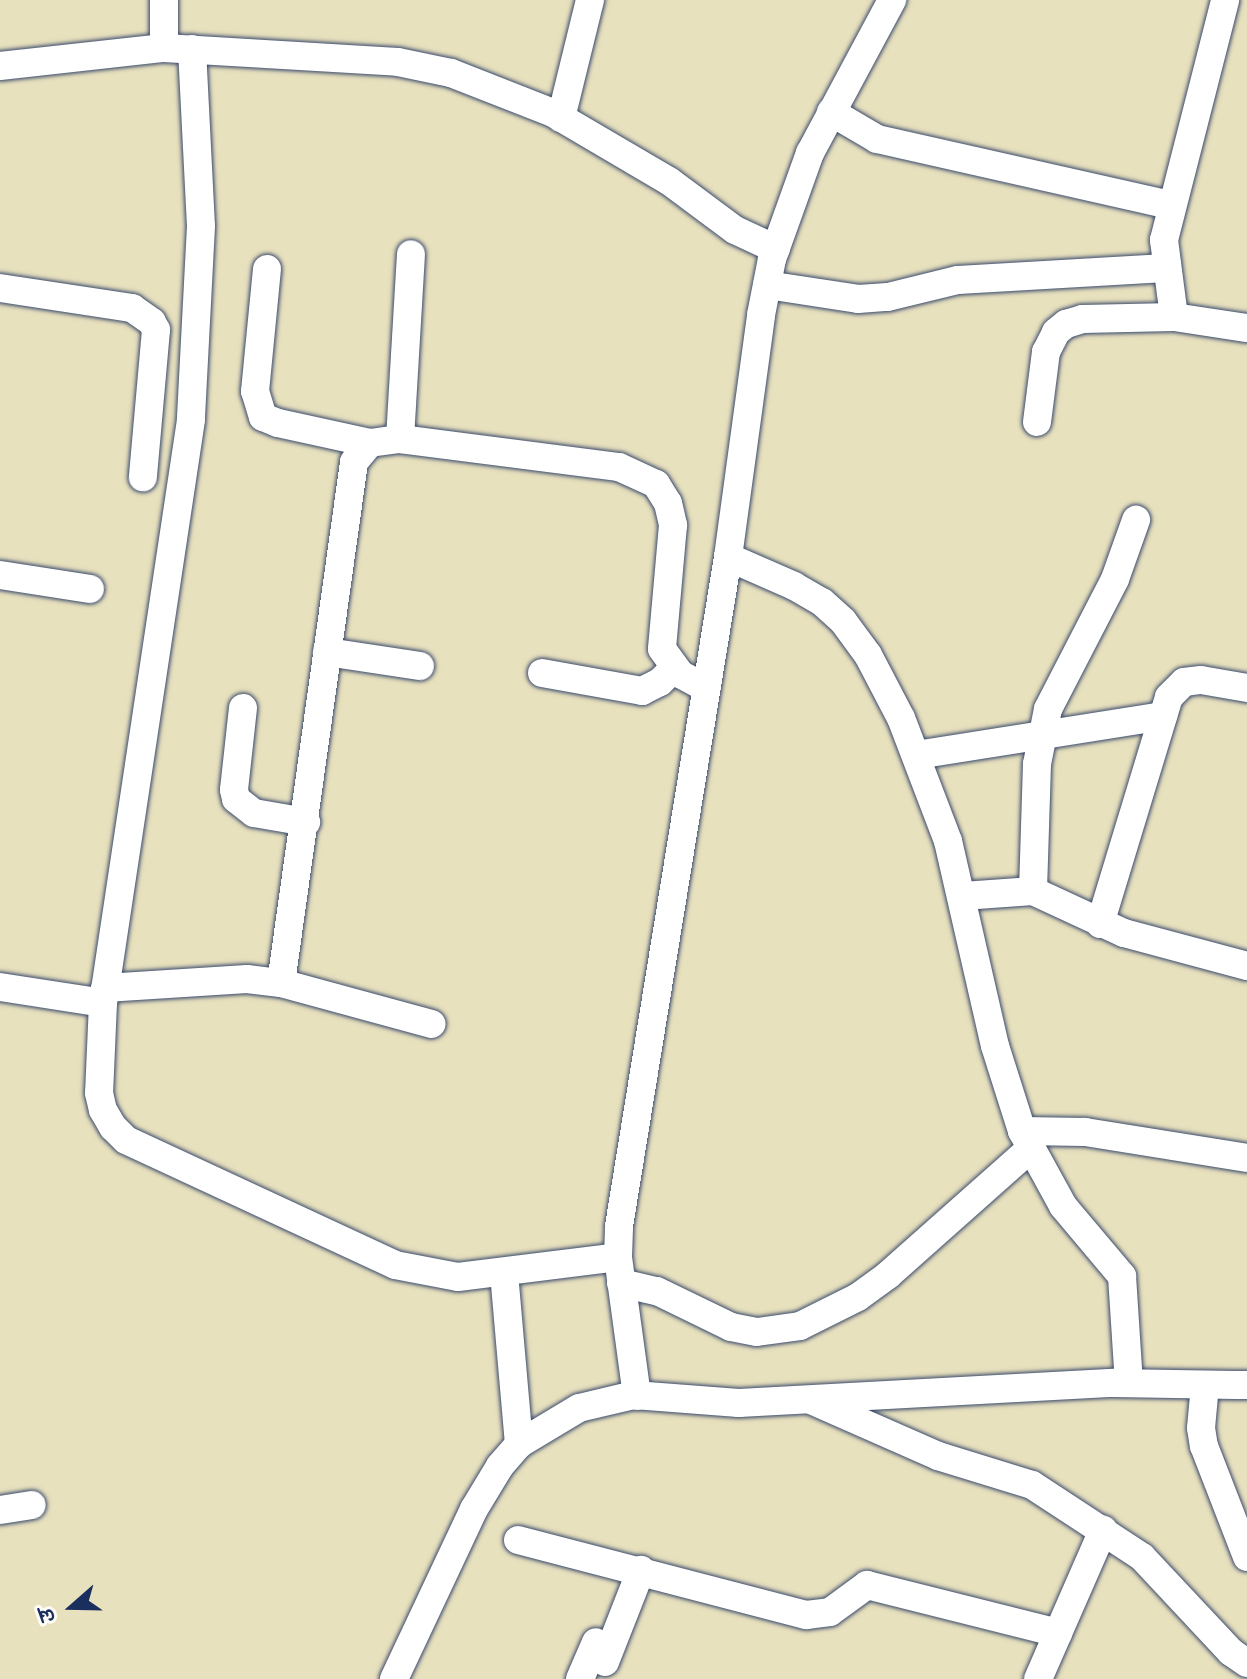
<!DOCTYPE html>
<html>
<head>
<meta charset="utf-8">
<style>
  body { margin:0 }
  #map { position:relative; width:1247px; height:1679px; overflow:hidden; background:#e8e1be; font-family:Kalam,"Playpen Sans Deva",sans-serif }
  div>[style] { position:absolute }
  .roads { filter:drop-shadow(0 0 2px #3a4a6c) drop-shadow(0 0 2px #3a4a6c) }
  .minor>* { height:28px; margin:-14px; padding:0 14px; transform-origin:14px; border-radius:14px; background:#fff }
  span { translate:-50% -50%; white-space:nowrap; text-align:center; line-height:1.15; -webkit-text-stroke:6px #fdfcf7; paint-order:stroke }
  .north { position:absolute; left:32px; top:1567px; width:80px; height:80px; -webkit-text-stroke:6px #fdfcf7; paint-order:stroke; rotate:250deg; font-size:22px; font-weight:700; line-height:32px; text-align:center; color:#1b2f5e }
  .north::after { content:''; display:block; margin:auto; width:28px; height:36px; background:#1b2f5e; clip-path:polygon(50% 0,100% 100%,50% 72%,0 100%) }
</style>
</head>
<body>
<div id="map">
  <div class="roads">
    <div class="minor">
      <i style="left:164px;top:0;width:48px;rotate:90deg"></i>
      <i style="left:192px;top:49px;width:177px;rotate:87.1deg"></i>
      <i style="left:201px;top:226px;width:194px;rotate:93deg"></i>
      <i style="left:191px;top:420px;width:590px;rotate:98.58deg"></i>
      <i style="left:103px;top:1003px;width:90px;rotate:92.5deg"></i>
      <i style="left:99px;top:1093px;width:17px;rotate:77deg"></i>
      <i style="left:103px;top:1110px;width:20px;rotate:60deg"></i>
      <i style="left:113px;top:1127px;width:18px;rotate:45deg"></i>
      <i style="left:126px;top:1140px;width:297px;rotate:24.9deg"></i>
      <i style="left:395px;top:1265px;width:64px;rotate:10.8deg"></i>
      <i style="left:458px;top:1277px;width:161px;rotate:-7.1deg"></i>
      <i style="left:0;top:66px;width:165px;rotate:-6.3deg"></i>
      <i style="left:164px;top:48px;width:234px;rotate:3.4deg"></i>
      <i style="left:398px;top:62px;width:54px;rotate:11.7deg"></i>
      <i style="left:451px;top:73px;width:110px;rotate:21.4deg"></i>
      <i style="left:553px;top:113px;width:134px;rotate:30.4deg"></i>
      <i style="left:669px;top:181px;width:82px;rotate:36.6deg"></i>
      <i style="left:735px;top:230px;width:45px;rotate:24.9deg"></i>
      <i style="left:831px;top:112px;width:53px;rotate:30.4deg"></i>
      <i style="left:877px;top:139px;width:300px;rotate:12.7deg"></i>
      <i style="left:561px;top:118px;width:122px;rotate:-76.2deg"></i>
      <i style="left:267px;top:269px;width:123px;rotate:95.6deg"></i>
      <i style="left:255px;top:391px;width:27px;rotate:73deg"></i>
      <i style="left:263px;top:417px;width:16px;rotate:22deg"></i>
      <i style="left:278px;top:423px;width:94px;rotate:12.3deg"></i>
      <i style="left:767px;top:285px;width:92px;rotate:8.7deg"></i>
      <i style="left:858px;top:299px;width:30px;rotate:-4deg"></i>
      <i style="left:888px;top:297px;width:72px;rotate:-13.7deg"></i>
      <i style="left:958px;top:280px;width:208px;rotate:-3.3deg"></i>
      <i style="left:0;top:288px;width:134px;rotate:8.6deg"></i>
      <i style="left:132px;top:308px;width:24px;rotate:35deg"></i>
      <i style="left:152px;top:322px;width:9px;rotate:63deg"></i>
      <i style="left:156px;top:330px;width:148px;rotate:95.1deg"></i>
      <i style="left:1174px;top:317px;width:78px;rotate:-97.4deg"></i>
      <i style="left:1164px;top:240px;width:248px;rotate:-75.7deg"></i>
      <i style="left:1037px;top:422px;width:71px;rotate:-82.7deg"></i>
      <i style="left:1046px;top:352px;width:22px;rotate:-63deg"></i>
      <i style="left:1056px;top:332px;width:13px;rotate:-39deg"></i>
      <i style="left:1066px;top:324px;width:17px;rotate:-17deg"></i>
      <i style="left:1082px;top:319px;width:92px;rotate:-1.2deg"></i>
      <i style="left:1174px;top:317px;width:74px;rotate:8.6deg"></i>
      <i style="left:400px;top:439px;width:185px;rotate:-86.6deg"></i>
      <i style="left:728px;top:557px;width:72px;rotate:23.7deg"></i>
      <i style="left:794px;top:586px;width:32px;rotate:30deg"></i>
      <i style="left:822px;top:602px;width:28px;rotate:42deg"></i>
      <i style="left:843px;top:621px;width:42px;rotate:53.7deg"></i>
      <i style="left:868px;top:655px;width:71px;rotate:62.4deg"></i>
      <i style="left:901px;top:718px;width:132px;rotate:69.1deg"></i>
      <i style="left:948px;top:841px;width:210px;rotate:77.1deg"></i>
      <i style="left:995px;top:1046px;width:89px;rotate:72.4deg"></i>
      <i style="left:1022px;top:1131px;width:85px;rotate:61.3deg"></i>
      <i style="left:1063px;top:1206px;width:92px;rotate:49.9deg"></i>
      <i style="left:1122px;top:1276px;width:107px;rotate:86.3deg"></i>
      <i style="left:0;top:575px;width:91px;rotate:8.8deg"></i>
      <i style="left:327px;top:652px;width:94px;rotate:8.6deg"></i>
      <i style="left:542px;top:673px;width:102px;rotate:10.2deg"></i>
      <i style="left:642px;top:691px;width:20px;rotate:-27deg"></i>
      <i style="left:660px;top:682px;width:20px;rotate:-45deg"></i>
      <i style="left:243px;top:708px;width:82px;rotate:96.3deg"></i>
      <i style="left:234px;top:790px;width:9px;rotate:77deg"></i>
      <i style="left:236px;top:799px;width:23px;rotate:38deg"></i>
      <i style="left:254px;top:813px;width:53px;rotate:9.8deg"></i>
      <i style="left:917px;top:755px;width:249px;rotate:-9deg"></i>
      <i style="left:1033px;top:891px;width:127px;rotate:-88.2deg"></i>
      <i style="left:1037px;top:764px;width:56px;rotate:-78.7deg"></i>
      <i style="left:1048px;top:709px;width:146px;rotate:-62.7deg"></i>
      <i style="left:1115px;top:579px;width:63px;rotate:-70.4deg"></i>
      <i style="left:963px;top:896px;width:70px;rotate:-4.1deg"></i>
      <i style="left:1033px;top:891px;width:100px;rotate:24.8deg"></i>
      <i style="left:1124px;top:933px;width:127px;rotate:15deg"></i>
      <i style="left:1100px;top:924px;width:237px;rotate:-73.1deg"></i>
      <i style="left:1169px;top:697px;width:21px;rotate:-45deg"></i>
      <i style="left:1184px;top:682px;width:17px;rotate:-7deg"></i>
      <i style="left:1201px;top:680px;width:47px;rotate:9.9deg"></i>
      <i style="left:281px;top:983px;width:526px;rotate:-82.02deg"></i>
      <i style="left:354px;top:462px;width:25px;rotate:-50deg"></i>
      <i style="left:370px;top:443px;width:30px;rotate:-8deg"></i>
      <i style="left:400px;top:439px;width:221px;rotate:7.3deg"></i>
      <i style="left:619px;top:467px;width:41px;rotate:24.7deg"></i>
      <i style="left:656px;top:484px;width:22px;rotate:58deg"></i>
      <i style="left:668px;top:503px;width:23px;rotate:77deg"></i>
      <i style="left:673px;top:525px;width:124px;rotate:95.1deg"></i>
      <i style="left:662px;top:649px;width:31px;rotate:54deg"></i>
      <i style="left:680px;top:674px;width:30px;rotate:28deg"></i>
      <i style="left:0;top:987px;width:104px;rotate:8.8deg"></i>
      <i style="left:105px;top:988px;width:142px;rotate:-3.6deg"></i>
      <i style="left:247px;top:979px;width:34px;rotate:7deg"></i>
      <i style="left:281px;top:983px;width:156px;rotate:15.2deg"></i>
      <i style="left:1022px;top:1131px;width:63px;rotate:0.9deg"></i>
      <i style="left:1085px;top:1132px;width:164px;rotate:9.1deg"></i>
      <i style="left:504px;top:1273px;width:172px;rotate:85deg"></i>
      <i style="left:621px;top:1283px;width:37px;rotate:13deg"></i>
      <i style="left:657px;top:1291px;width:82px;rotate:25.9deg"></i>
      <i style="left:731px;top:1327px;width:26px;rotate:11deg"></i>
      <i style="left:757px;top:1332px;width:43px;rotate:-7.9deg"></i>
      <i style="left:800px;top:1326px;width:65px;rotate:-26.6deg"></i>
      <i style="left:858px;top:1297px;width:37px;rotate:-36deg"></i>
      <i style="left:888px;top:1275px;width:190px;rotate:-41.6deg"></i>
      <i style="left:1205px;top:1385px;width:43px;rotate:95.3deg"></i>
      <i style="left:1201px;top:1428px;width:18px;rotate:81deg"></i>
      <i style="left:1204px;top:1446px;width:119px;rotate:68.8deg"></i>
      <i style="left:637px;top:1396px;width:140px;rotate:-97.8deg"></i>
      <i style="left:618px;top:1257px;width:31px;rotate:-88deg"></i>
      <i style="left:619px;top:1226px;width:678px;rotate:-80.75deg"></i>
      <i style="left:728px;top:557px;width:244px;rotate:-82.2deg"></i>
      <i style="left:761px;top:315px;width:57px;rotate:-78.9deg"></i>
      <i style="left:772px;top:259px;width:113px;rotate:-70.3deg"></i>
      <i style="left:810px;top:153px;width:174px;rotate:-61.8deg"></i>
      <i style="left:813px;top:1401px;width:137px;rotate:23.7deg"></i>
      <i style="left:938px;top:1456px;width:98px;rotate:17.1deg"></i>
      <i style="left:1032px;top:1485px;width:131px;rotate:33.2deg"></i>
      <i style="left:1142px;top:1557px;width:130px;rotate:46.9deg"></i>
      <i style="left:1231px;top:1652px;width:19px;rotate:35deg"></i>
      <i style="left:0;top:1510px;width:32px;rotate:-9deg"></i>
      <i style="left:518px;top:1540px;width:298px;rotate:14.6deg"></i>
      <i style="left:806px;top:1615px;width:24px;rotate:-7deg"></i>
      <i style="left:830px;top:1612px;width:46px;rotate:-36.1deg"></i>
      <i style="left:867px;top:1585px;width:197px;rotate:14.1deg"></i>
      <i style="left:605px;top:1662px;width:99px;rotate:-68.6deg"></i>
      <i style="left:394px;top:1679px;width:188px;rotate:-64.8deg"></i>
      <i style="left:474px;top:1509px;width:50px;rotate:-58.8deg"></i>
      <i style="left:500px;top:1466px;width:29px;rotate:-49deg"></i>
      <i style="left:519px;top:1444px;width:70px;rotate:-31deg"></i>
      <i style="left:579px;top:1408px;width:57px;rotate:-13.3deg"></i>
      <i style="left:634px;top:1395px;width:105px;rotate:4.4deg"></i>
      <i style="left:739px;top:1403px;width:375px;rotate:-3.1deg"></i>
      <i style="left:1113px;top:1383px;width:134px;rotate:0.9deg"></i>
      <i style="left:580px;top:1679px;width:40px;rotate:-66.6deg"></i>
      <i style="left:1038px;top:1679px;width:163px;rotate:-66.4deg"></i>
    </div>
  </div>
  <div class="north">उ</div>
</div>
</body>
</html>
